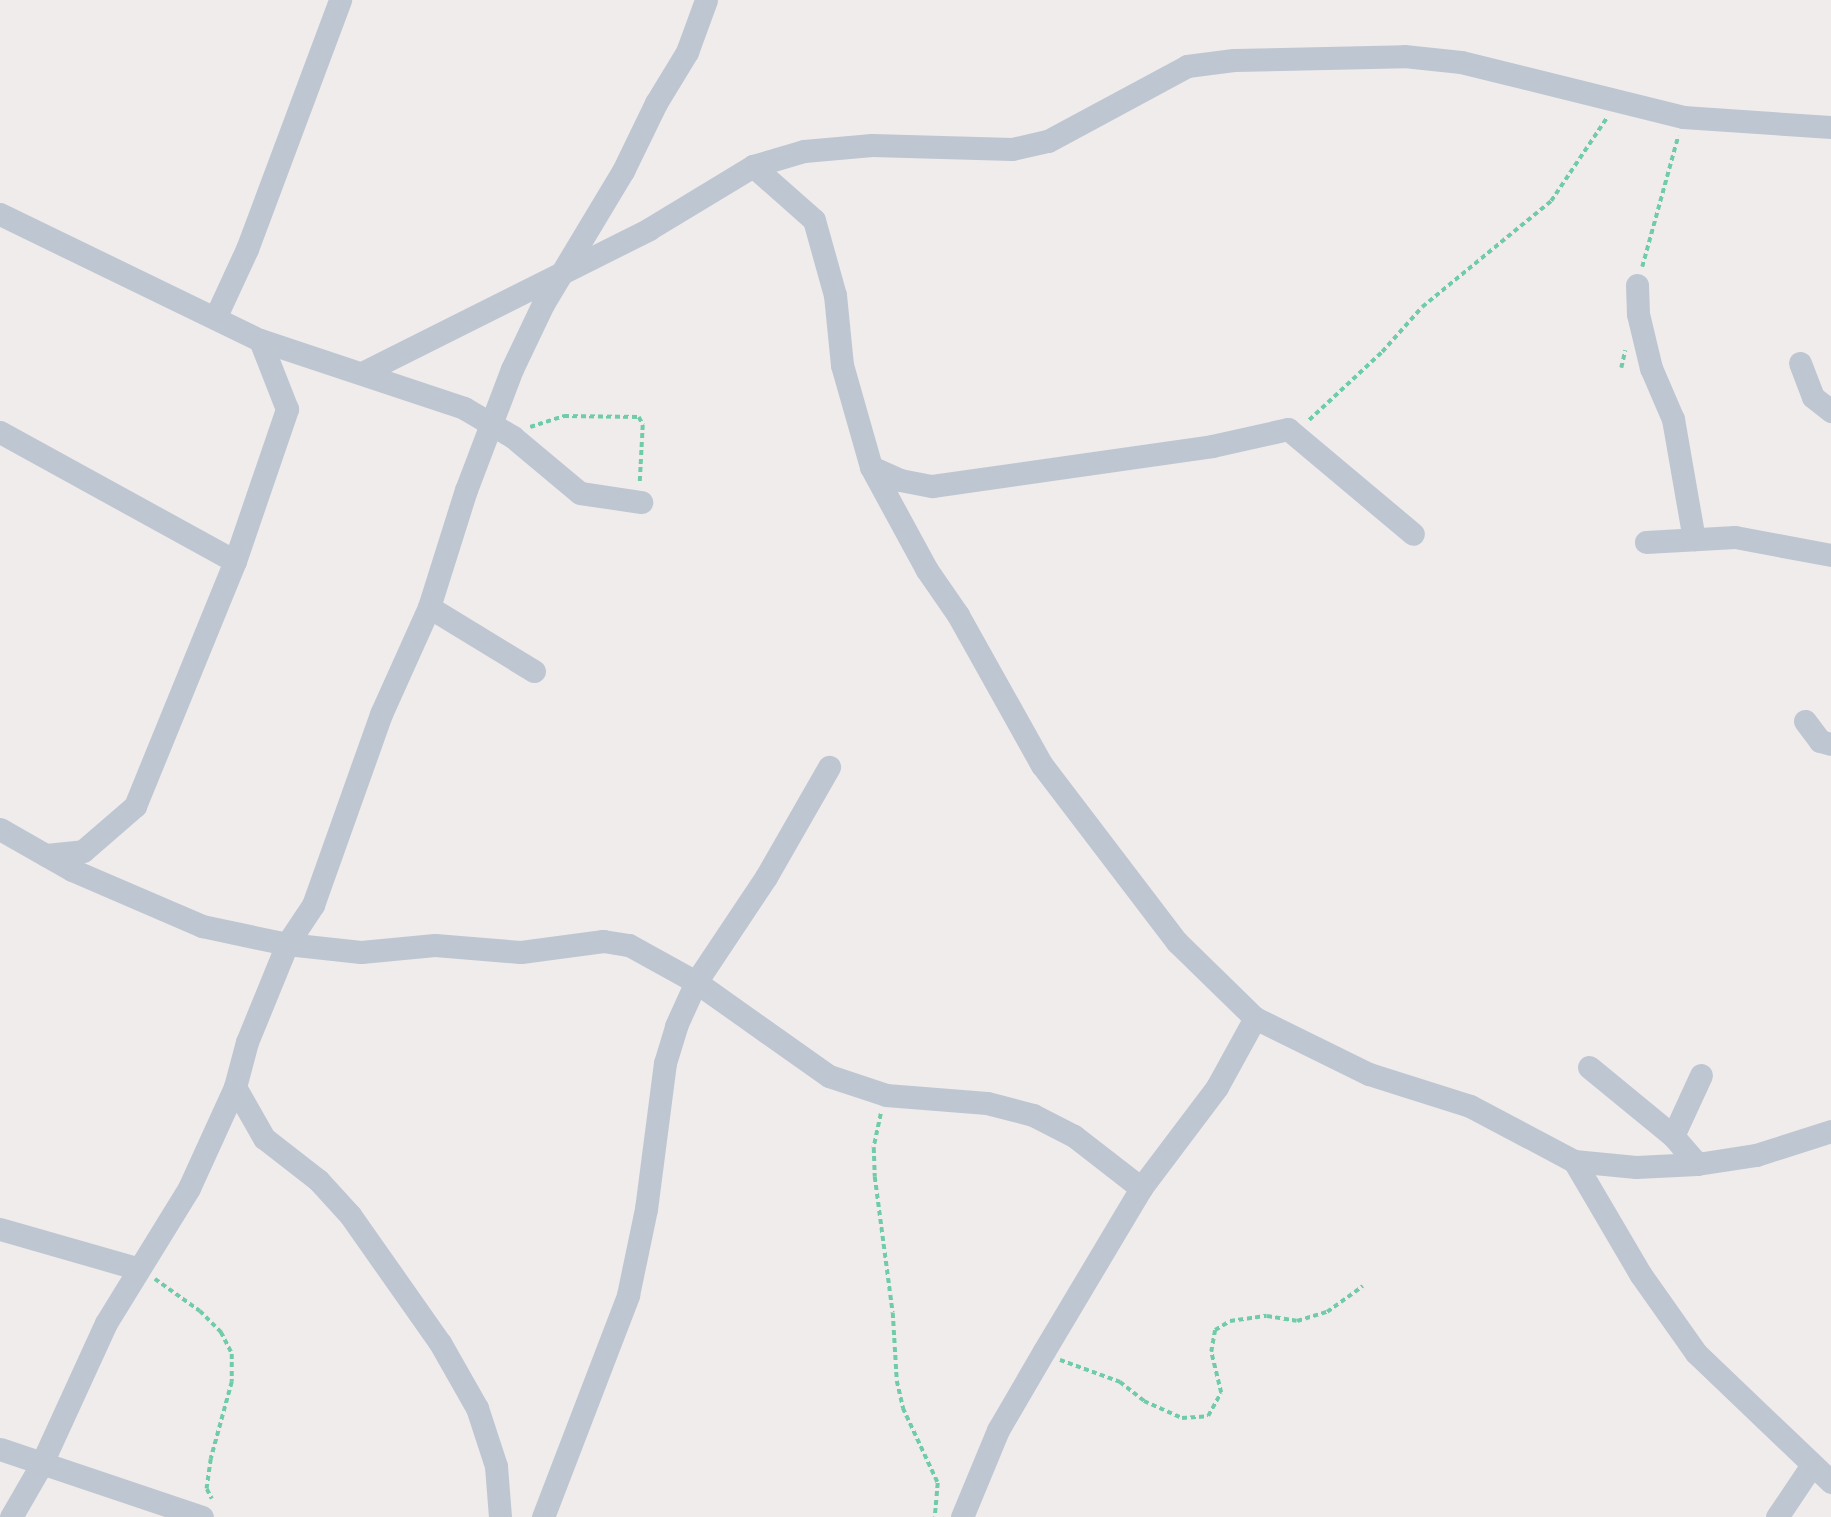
<!DOCTYPE html>
<html>
<head>
<meta charset="utf-8">
<style>
  body { margin:0 }
  #map { position:relative; width:1831px; height:1517px; overflow:hidden; background:#efeceb; font-family:"Varela Round",sans-serif }
  div>[style] { position:absolute }
  .path>* { height:3.5px; margin-top:-1.75px; transform-origin:0; background:repeating-linear-gradient(90deg,#70cca8 0 5px,transparent 0 8.5px) }
  .minor>* { height:23px; margin:-11.5px; padding:0 11.5px; transform-origin:11.5px; border-radius:11.5px; background:#bec6d1 }
  span { translate:-50% -50%; white-space:nowrap; text-align:center; line-height:1.15; -webkit-text-stroke:6px #fff; paint-order:stroke }
</style>
</head>
<body>
<div id="map">
  <div class="path">
    <i style="left:1642px;top:267px;width:136px;rotate:-74.6deg"></i>
    <i style="left:1621px;top:368px;width:18px;rotate:-77deg"></i>
    <i style="left:1309px;top:420px;width:100px;rotate:-43deg"></i>
    <i style="left:1382px;top:352px;width:60px;rotate:-48.4deg"></i>
    <i style="left:1422px;top:307px;width:167px;rotate:-39.4deg"></i>
    <i style="left:1551px;top:201px;width:99px;rotate:-56.1deg"></i>
    <i style="left:530px;top:427px;width:36px;rotate:-18deg"></i>
    <i style="left:564px;top:416px;width:75px;rotate:0.8deg"></i>
    <i style="left:639px;top:417px;width:9px;rotate:63deg"></i>
    <i style="left:643px;top:425px;width:57px;rotate:93deg"></i>
    <i style="left:881px;top:1114px;width:35px;rotate:102deg"></i>
    <i style="left:874px;top:1148px;width:29px;rotate:88deg"></i>
    <i style="left:875px;top:1177px;width:137px;rotate:82.5deg"></i>
    <i style="left:893px;top:1313px;width:68px;rotate:86.6deg"></i>
    <i style="left:897px;top:1381px;width:28px;rotate:77deg"></i>
    <i style="left:903px;top:1408px;width:83px;rotate:65deg"></i>
    <i style="left:938px;top:1483px;width:34px;rotate:95deg"></i>
    <i style="left:155px;top:1279px;width:55px;rotate:35.4deg"></i>
    <i style="left:200px;top:1311px;width:30px;rotate:45deg"></i>
    <i style="left:221px;top:1332px;width:25px;rotate:63deg"></i>
    <i style="left:232px;top:1354px;width:28px;rotate:90deg"></i>
    <i style="left:232px;top:1382px;width:80px;rotate:105.3deg"></i>
    <i style="left:211px;top:1459px;width:30px;rotate:98deg"></i>
    <i style="left:207px;top:1489px;width:11px;rotate:63deg"></i>
    <i style="left:1060px;top:1360px;width:64px;rotate:20.1deg"></i>
    <i style="left:1120px;top:1382px;width:31px;rotate:38deg"></i>
    <i style="left:1144px;top:1401px;width:42px;rotate:24.1deg"></i>
    <i style="left:1182px;top:1418px;width:26px;rotate:-4deg"></i>
    <i style="left:1208px;top:1416px;width:26px;rotate:-61deg"></i>
    <i style="left:1221px;top:1393px;width:42px;rotate:-103.7deg"></i>
    <i style="left:1211px;top:1352px;width:22px;rotate:-80deg"></i>
    <i style="left:1215px;top:1330px;width:17px;rotate:-31deg"></i>
    <i style="left:1230px;top:1321px;width:37px;rotate:-8deg"></i>
    <i style="left:1267px;top:1316px;width:30px;rotate:9deg"></i>
    <i style="left:1297px;top:1321px;width:31px;rotate:-17deg"></i>
    <i style="left:1327px;top:1312px;width:44px;rotate:-35.8deg"></i>
  </div>
  <div class="minor">
    <i style="left:753px;top:166px;width:81px;rotate:41.5deg"></i>
    <i style="left:814px;top:220px;width:78px;rotate:74.4deg"></i>
    <i style="left:835px;top:295px;width:70px;rotate:84.3deg"></i>
    <i style="left:842px;top:365px;width:106px;rotate:74.1deg"></i>
    <i style="left:871px;top:467px;width:117px;rotate:61.5deg"></i>
    <i style="left:927px;top:570px;width:55px;rotate:55.4deg"></i>
    <i style="left:958px;top:615px;width:172px;rotate:60.8deg"></i>
    <i style="left:1042px;top:765px;width:223px;rotate:52.7deg"></i>
    <i style="left:1177px;top:942px;width:109px;rotate:44.3deg"></i>
    <i style="left:1255px;top:1018px;width:127px;rotate:26.2deg"></i>
    <i style="left:1369px;top:1074px;width:106px;rotate:17.6deg"></i>
    <i style="left:1470px;top:1106px;width:118px;rotate:27.9deg"></i>
    <i style="left:1574px;top:1161px;width:62px;rotate:5.5deg"></i>
    <i style="left:1636px;top:1167px;width:61px;rotate:-2.8deg"></i>
    <i style="left:1697px;top:1164px;width:60px;rotate:-8.7deg"></i>
    <i style="left:1756px;top:1155px;width:79px;rotate:-17.7deg"></i>
    <i style="left:0;top:214px;width:289px;rotate:25.9deg"></i>
    <i style="left:260px;top:340px;width:215px;rotate:18.4deg"></i>
    <i style="left:464px;top:408px;width:57px;rotate:30.6deg"></i>
    <i style="left:513px;top:437px;width:87px;rotate:39.9deg"></i>
    <i style="left:580px;top:493px;width:62px;rotate:8.4deg"></i>
    <i style="left:1637px;top:285px;width:29px;rotate:88deg"></i>
    <i style="left:1638px;top:314px;width:56px;rotate:76.5deg"></i>
    <i style="left:1651px;top:368px;width:56px;rotate:66.7deg"></i>
    <i style="left:1673px;top:419px;width:122px;rotate:80.1deg"></i>
    <i style="left:216px;top:316px;width:74px;rotate:-65.2deg"></i>
    <i style="left:247px;top:249px;width:266px;rotate:-69.5deg"></i>
    <i style="left:1800px;top:363px;width:36px;rotate:69deg"></i>
    <i style="left:1813px;top:397px;width:23px;rotate:38deg"></i>
    <i style="left:364px;top:372px;width:319px;rotate:-26.6deg"></i>
    <i style="left:649px;top:229px;width:122px;rotate:-31.2deg"></i>
    <i style="left:753px;top:166px;width:53px;rotate:-16.4deg"></i>
    <i style="left:804px;top:151px;width:68px;rotate:-5deg"></i>
    <i style="left:872px;top:145px;width:140px;rotate:1.6deg"></i>
    <i style="left:1012px;top:149px;width:37px;rotate:-13deg"></i>
    <i style="left:1048px;top:141px;width:158px;rotate:-28.3deg"></i>
    <i style="left:1187px;top:66px;width:47px;rotate:-7.3deg"></i>
    <i style="left:1234px;top:60px;width:170px;rotate:-1.3deg"></i>
    <i style="left:1404px;top:56px;width:57px;rotate:6deg"></i>
    <i style="left:1461px;top:62px;width:229px;rotate:13.9deg"></i>
    <i style="left:1683px;top:117px;width:148px;rotate:3.9deg"></i>
    <i style="left:0;top:432px;width:268px;rotate:28.8deg"></i>
    <i style="left:871px;top:467px;width:32px;rotate:24deg"></i>
    <i style="left:900px;top:480px;width:33px;rotate:11deg"></i>
    <i style="left:932px;top:486px;width:283px;rotate:-8.1deg"></i>
    <i style="left:1212px;top:446px;width:78px;rotate:-12.6deg"></i>
    <i style="left:1288px;top:429px;width:163px;rotate:40deg"></i>
    <i style="left:1646px;top:542px;width:89px;rotate:-3.2deg"></i>
    <i style="left:1735px;top:537px;width:98px;rotate:10.6deg"></i>
    <i style="left:429px;top:607px;width:123px;rotate:31.4deg"></i>
    <i style="left:1805px;top:721px;width:25px;rotate:53deg"></i>
    <i style="left:1820px;top:741px;width:11px;rotate:15deg"></i>
    <i style="left:0;top:829px;width:83px;rotate:29.7deg"></i>
    <i style="left:72px;top:870px;width:142px;rotate:23.3deg"></i>
    <i style="left:202px;top:926px;width:87px;rotate:12deg"></i>
    <i style="left:287px;top:944px;width:74px;rotate:6.2deg"></i>
    <i style="left:361px;top:952px;width:74px;rotate:-5.4deg"></i>
    <i style="left:435px;top:945px;width:86px;rotate:4.7deg"></i>
    <i style="left:521px;top:952px;width:83px;rotate:-7.6deg"></i>
    <i style="left:603px;top:941px;width:26px;rotate:9deg"></i>
    <i style="left:629px;top:945px;width:77px;rotate:28.9deg"></i>
    <i style="left:696px;top:982px;width:163px;rotate:35.3deg"></i>
    <i style="left:829px;top:1076px;width:60px;rotate:18.4deg"></i>
    <i style="left:886px;top:1095px;width:101px;rotate:4.5deg"></i>
    <i style="left:987px;top:1103px;width:48px;rotate:14.6deg"></i>
    <i style="left:1033px;top:1115px;width:46px;rotate:27.1deg"></i>
    <i style="left:1074px;top:1136px;width:85px;rotate:37.8deg"></i>
    <i style="left:46px;top:855px;width:37px;rotate:-6deg"></i>
    <i style="left:83px;top:851px;width:69px;rotate:-40.9deg"></i>
    <i style="left:135px;top:806px;width:265px;rotate:-67.8deg"></i>
    <i style="left:235px;top:561px;width:161px;rotate:-71.1deg"></i>
    <i style="left:287px;top:409px;width:74px;rotate:-111.4deg"></i>
    <i style="left:1589px;top:1067px;width:109px;rotate:39.4deg"></i>
    <i style="left:1673px;top:1136px;width:37px;rotate:49deg"></i>
    <i style="left:1673px;top:1136px;width:67px;rotate:-65.3deg"></i>
    <i style="left:1574px;top:1161px;width:132px;rotate:59.6deg"></i>
    <i style="left:1641px;top:1275px;width:95px;rotate:54.8deg"></i>
    <i style="left:1696px;top:1353px;width:187px;rotate:43.7deg"></i>
    <i style="left:0;top:1229px;width:141px;rotate:16deg"></i>
    <i style="left:0;top:1449px;width:213px;rotate:18.6deg"></i>
    <i style="left:11px;top:1517px;width:60px;rotate:-60deg"></i>
    <i style="left:41px;top:1465px;width:156px;rotate:-65.4deg"></i>
    <i style="left:106px;top:1323px;width:158px;rotate:-58.4deg"></i>
    <i style="left:189px;top:1188px;width:111px;rotate:-65.5deg"></i>
    <i style="left:500px;top:1517px;width:51px;rotate:-94.5deg"></i>
    <i style="left:496px;top:1466px;width:61px;rotate:-108.1deg"></i>
    <i style="left:477px;top:1408px;width:75px;rotate:-119.6deg"></i>
    <i style="left:440px;top:1343px;width:156px;rotate:-125.1deg"></i>
    <i style="left:350px;top:1215px;width:47px;rotate:-132.4deg"></i>
    <i style="left:318px;top:1180px;width:68px;rotate:-142.1deg"></i>
    <i style="left:264px;top:1138px;width:59px;rotate:-119.6deg"></i>
    <i style="left:235px;top:1087px;width:47px;rotate:-75.1deg"></i>
    <i style="left:247px;top:1042px;width:106px;rotate:-67.8deg"></i>
    <i style="left:287px;top:944px;width:47px;rotate:-56.3deg"></i>
    <i style="left:313px;top:905px;width:203px;rotate:-70.4deg"></i>
    <i style="left:381px;top:714px;width:117px;rotate:-65.8deg"></i>
    <i style="left:429px;top:607px;width:123px;rotate:-72.5deg"></i>
    <i style="left:466px;top:490px;width:129px;rotate:-69.2deg"></i>
    <i style="left:512px;top:369px;width:72px;rotate:-64.5deg"></i>
    <i style="left:543px;top:304px;width:155px;rotate:-59deg"></i>
    <i style="left:623px;top:171px;width:76px;rotate:-64.1deg"></i>
    <i style="left:656px;top:103px;width:60px;rotate:-58.7deg"></i>
    <i style="left:687px;top:52px;width:55px;rotate:-69.9deg"></i>
    <i style="left:543px;top:1517px;width:238px;rotate:-69deg"></i>
    <i style="left:628px;top:1295px;width:88px;rotate:-78.2deg"></i>
    <i style="left:646px;top:1209px;width:147px;rotate:-82.6deg"></i>
    <i style="left:665px;top:1063px;width:39px;rotate:-73deg"></i>
    <i style="left:676px;top:1026px;width:48px;rotate:-65.6deg"></i>
    <i style="left:696px;top:982px;width:126px;rotate:-56.3deg"></i>
    <i style="left:766px;top:877px;width:127px;rotate:-60.2deg"></i>
    <i style="left:962px;top:1517px;width:94px;rotate:-67.5deg"></i>
    <i style="left:998px;top:1430px;width:91px;rotate:-59.8deg"></i>
    <i style="left:1044px;top:1351px;width:190px;rotate:-59.2deg"></i>
    <i style="left:1141px;top:1188px;width:126px;rotate:-53deg"></i>
    <i style="left:1217px;top:1087px;width:79px;rotate:-61.2deg"></i>
    <i style="left:1777px;top:1517px;width:63px;rotate:-56.1deg"></i>
  </div>
</div>
</body>
</html>
